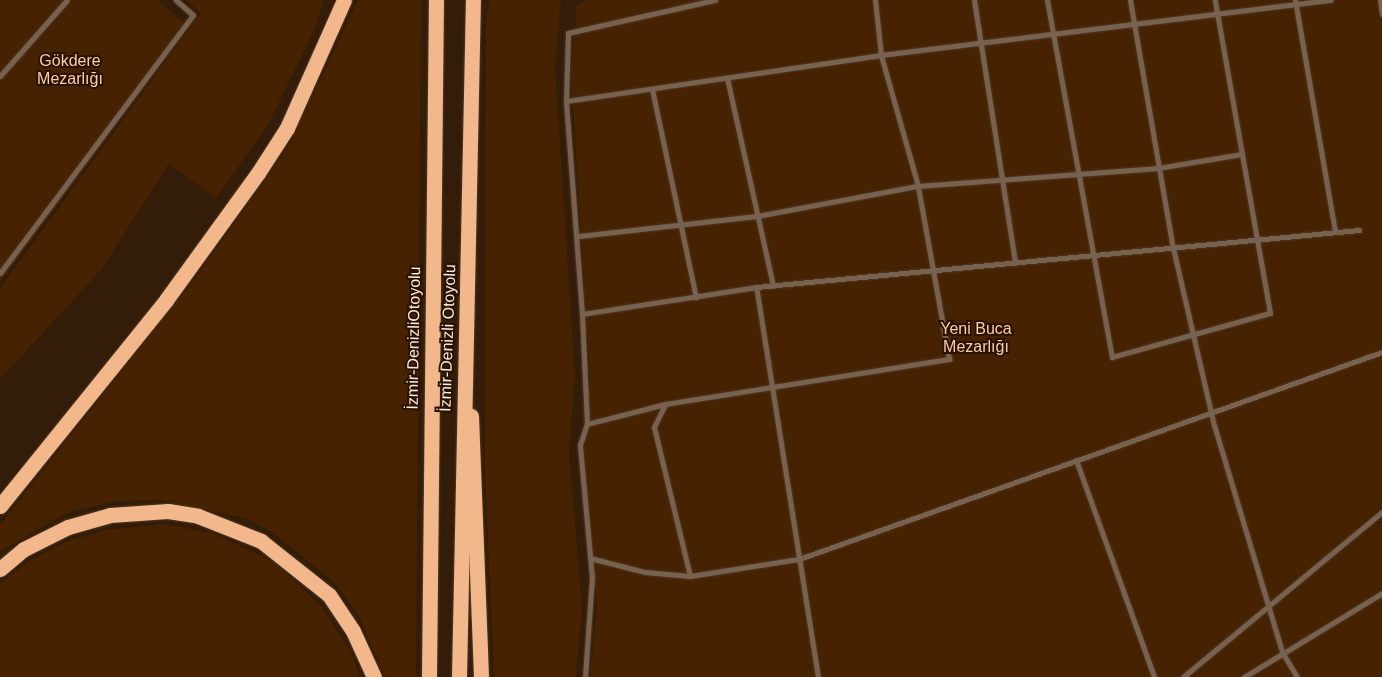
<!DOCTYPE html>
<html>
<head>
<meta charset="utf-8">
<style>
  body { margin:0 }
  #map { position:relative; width:1382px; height:677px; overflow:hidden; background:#331c08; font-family:Arial,sans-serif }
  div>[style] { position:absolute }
  .green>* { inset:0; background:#462200 }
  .roads { filter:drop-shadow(0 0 1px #4f3926) drop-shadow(0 0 1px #4f3926) }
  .service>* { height:5px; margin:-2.5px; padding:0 2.5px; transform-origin:2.5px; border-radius:2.5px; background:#78614f }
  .motorway>* { height:15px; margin:-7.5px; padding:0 7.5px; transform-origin:7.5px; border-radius:7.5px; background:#f2b78a }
  span { translate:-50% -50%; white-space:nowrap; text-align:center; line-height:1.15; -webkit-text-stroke:4px #291201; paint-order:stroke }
  .park-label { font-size:16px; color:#fbcca7 }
  .street-label { font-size:16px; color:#fbebdf }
</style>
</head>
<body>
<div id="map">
  <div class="green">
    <i style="clip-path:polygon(0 0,158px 0,188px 27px,0 282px)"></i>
    <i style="clip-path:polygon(186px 0,323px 0,317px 24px,268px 125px,216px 198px,169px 164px,101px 270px,0 379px,0 288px,201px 13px)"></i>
    <i style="clip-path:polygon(358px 0,421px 0,416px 677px,385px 677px,358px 614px,337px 585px,274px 533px,245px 518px,161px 500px,119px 501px,71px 511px,0 551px,0 525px,196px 278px,289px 146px)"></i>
    <i style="clip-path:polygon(489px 0,561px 0,555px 67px,575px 377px,569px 451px,582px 609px,576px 677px,494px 677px,485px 474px,486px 26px)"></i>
    <i style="clip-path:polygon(587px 0,1382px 0,1382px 677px,590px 677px,597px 605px,584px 449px,590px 377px,571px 72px,577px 5px)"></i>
    <i style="clip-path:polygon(165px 524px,215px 534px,274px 562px,322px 607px,351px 652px,360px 677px,0 677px,0 584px,29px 561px,66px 542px,105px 530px)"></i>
  </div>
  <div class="roads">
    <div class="service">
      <i style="left:974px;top:0;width:266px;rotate:81.1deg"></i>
      <i style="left:1047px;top:0;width:363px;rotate:79.7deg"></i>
      <i style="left:1112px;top:357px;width:164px;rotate:-15.6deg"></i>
      <i style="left:1270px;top:313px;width:318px;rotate:-100deg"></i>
      <i style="left:1130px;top:0;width:252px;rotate:80.2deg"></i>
      <i style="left:1173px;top:248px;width:182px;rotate:77deg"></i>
      <i style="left:1214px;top:425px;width:237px;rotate:73.3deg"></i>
      <i style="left:1282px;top:652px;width:29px;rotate:59deg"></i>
      <i style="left:1295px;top:0;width:235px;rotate:80.2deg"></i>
      <i style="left:1380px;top:0;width:14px;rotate:82deg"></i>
      <i style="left:0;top:76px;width:101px;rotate:-48.6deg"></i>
      <i style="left:727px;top:78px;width:213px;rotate:77.5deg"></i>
      <i style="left:652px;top:89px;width:213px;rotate:78.1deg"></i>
      <i style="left:566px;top:101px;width:318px;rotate:-8.3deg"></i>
      <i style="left:881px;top:55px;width:453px;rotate:-7deg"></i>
      <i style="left:579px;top:236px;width:179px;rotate:-6.4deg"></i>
      <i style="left:757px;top:216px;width:164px;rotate:-10.6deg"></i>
      <i style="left:918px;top:186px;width:241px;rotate:-4.3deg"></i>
      <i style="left:1158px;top:168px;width:85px;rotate:-9.5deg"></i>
      <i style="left:0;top:273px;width:322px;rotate:-53.2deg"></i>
      <i style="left:193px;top:15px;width:23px;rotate:-139deg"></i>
      <i style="left:582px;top:314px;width:214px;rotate:-94.3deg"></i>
      <i style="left:566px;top:101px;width:68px;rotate:-88.3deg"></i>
      <i style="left:568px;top:33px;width:151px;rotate:-12.7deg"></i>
      <i style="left:587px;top:424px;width:110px;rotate:-92.6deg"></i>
      <i style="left:582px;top:314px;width:176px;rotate:-8.8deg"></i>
      <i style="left:1076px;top:460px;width:231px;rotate:70.2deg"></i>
      <i style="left:590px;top:558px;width:57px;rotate:14.3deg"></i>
      <i style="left:645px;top:572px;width:45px;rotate:5.1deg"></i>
      <i style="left:690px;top:576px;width:110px;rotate:-8.9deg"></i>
      <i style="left:799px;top:559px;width:619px;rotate:-19.55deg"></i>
      <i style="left:690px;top:576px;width:153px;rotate:-103.6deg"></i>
      <i style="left:654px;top:427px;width:25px;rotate:-64deg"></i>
      <i style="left:665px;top:404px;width:288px;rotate:-9deg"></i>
      <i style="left:949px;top:359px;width:176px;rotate:-100.2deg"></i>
      <i style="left:918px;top:186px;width:136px;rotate:-105.8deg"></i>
      <i style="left:881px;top:55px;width:55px;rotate:-96.2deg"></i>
      <i style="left:585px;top:677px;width:99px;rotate:-86deg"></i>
      <i style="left:592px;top:578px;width:134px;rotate:-95.2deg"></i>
      <i style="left:580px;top:445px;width:22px;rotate:-72deg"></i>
      <i style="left:587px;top:424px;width:81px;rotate:-14.4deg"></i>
      <i style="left:818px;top:677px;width:395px;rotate:-99deg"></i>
      <i style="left:756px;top:287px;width:606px;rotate:-5.4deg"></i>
      <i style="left:1183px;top:677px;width:259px;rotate:-39.7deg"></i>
      <i style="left:1244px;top:677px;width:162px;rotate:-31.3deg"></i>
    </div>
    <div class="motorway">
      <i style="left:471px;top:416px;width:261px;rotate:87.8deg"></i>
      <i style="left:0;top:506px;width:265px;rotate:-51.1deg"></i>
      <i style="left:166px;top:300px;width:157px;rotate:-54.1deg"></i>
      <i style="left:258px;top:173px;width:54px;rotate:-57.2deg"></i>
      <i style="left:287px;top:128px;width:140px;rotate:-66deg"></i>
      <i style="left:0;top:569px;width:31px;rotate:-40deg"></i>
      <i style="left:24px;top:549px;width:49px;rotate:-26.6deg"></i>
      <i style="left:68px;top:527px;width:44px;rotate:-15.9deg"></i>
      <i style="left:110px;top:515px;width:58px;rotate:-3.9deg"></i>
      <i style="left:168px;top:511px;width:30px;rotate:9deg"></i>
      <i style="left:198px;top:516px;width:68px;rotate:21.6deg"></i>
      <i style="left:261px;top:541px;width:87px;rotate:38.5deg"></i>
      <i style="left:329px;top:595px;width:43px;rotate:56.3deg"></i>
      <i style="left:353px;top:631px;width:51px;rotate:65.5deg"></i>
      <i style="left:429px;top:677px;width:677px;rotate:-89.41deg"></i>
      <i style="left:459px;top:677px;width:677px;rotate:-88.82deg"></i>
    </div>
  </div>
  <div class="park-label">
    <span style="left:70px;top:70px">Gökdere<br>Mezarlığı</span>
    <span style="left:976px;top:338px">Yeni Buca<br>Mezarlığı</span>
  </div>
  <div class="street-label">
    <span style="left:414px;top:338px;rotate:-89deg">İzmir-DenizliOtoyolu</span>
    <span style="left:448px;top:338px;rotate:-88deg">İzmir-Denizli Otoyolu</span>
  </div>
</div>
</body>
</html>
